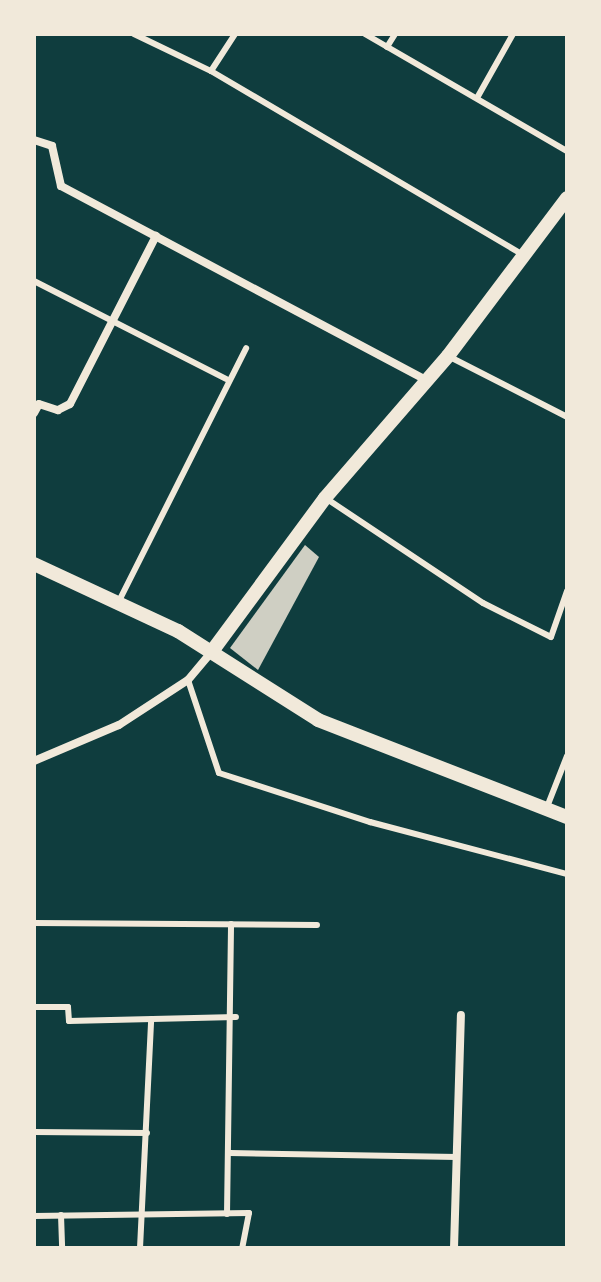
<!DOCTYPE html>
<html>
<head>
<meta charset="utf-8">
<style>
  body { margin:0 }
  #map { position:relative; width:601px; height:1282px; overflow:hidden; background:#0f3d3e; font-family:"Archivo Narrow",sans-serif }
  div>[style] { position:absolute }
  .building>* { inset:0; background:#cfcfc3 }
  .service>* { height:6px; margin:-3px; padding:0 3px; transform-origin:3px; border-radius:3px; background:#f1e9da }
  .minor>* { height:8px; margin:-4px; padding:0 4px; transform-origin:4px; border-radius:4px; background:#f1e9da }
  .tertiary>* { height:14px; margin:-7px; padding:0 7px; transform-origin:7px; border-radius:7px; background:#f1e9da }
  span { translate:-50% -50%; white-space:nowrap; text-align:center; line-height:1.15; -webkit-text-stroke:8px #f1e9da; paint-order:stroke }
  .frame { position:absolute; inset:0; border:36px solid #f1e9da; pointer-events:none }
</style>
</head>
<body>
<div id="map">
  <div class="building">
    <i style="clip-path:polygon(305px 545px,319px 557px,258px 670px,230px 648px)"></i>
  </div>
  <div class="service">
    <i style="left:134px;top:34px;width:85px;rotate:25.7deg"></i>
    <i style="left:211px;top:71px;width:361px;rotate:30.5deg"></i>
    <i style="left:365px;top:34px;width:233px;rotate:30.1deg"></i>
    <i style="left:387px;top:47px;width:15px;rotate:-58deg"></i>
    <i style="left:211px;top:71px;width:44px;rotate:-57deg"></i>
    <i style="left:477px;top:98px;width:73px;rotate:-60.6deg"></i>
    <i style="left:34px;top:281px;width:216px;rotate:27deg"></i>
    <i style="left:448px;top:356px;width:134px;rotate:27.1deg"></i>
    <i style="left:327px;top:499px;width:187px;rotate:33.7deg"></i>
    <i style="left:483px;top:603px;width:76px;rotate:26.6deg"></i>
    <i style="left:551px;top:637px;width:49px;rotate:-70.8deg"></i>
    <i style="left:119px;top:601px;width:283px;rotate:-63.3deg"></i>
    <i style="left:188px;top:680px;width:98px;rotate:71.6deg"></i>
    <i style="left:219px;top:773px;width:159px;rotate:18deg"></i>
    <i style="left:370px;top:822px;width:204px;rotate:14.8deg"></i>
    <i style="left:547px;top:807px;width:55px;rotate:-68.6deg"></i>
    <i style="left:34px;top:923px;width:283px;rotate:0.4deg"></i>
    <i style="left:34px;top:1007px;width:34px"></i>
    <i style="left:68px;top:1007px;width:14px;rotate:86deg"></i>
    <i style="left:69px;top:1021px;width:167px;rotate:-1.4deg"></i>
    <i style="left:34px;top:1132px;width:113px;rotate:0.5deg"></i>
    <i style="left:230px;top:1153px;width:227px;rotate:1deg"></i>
    <i style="left:227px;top:1214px;width:290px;rotate:-89.2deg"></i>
    <i style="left:61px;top:1215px;width:33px;rotate:88deg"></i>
    <i style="left:34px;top:1216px;width:215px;rotate:-0.8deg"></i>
    <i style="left:249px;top:1213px;width:36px;rotate:101deg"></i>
    <i style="left:140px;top:1248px;width:229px;rotate:-87.2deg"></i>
  </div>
  <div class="minor">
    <i style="left:34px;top:140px;width:19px;rotate:18deg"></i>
    <i style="left:52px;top:146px;width:41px;rotate:77.3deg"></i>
    <i style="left:61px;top:186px;width:415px;rotate:28deg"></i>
    <i style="left:34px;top:413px;width:10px;rotate:-61deg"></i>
    <i style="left:39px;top:404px;width:20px;rotate:18deg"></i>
    <i style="left:58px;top:410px;width:13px;rotate:-27deg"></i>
    <i style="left:70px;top:404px;width:189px;rotate:-62.9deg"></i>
    <i style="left:34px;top:761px;width:92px;rotate:-23deg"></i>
    <i style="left:119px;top:725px;width:82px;rotate:-33.1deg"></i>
    <i style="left:188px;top:680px;width:38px;rotate:-50deg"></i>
    <i style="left:454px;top:1248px;width:233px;rotate:-88.3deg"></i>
  </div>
  <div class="tertiary">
    <i style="left:34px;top:564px;width:159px;rotate:25deg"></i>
    <i style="left:178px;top:631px;width:166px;rotate:32.4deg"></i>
    <i style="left:318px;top:720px;width:267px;rotate:21.3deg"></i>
    <i style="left:213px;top:650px;width:189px;rotate:-53.6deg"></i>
    <i style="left:325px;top:498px;width:188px;rotate:-49.1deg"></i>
    <i style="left:448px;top:356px;width:198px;rotate:-53deg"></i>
  </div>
  <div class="frame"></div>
</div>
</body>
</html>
